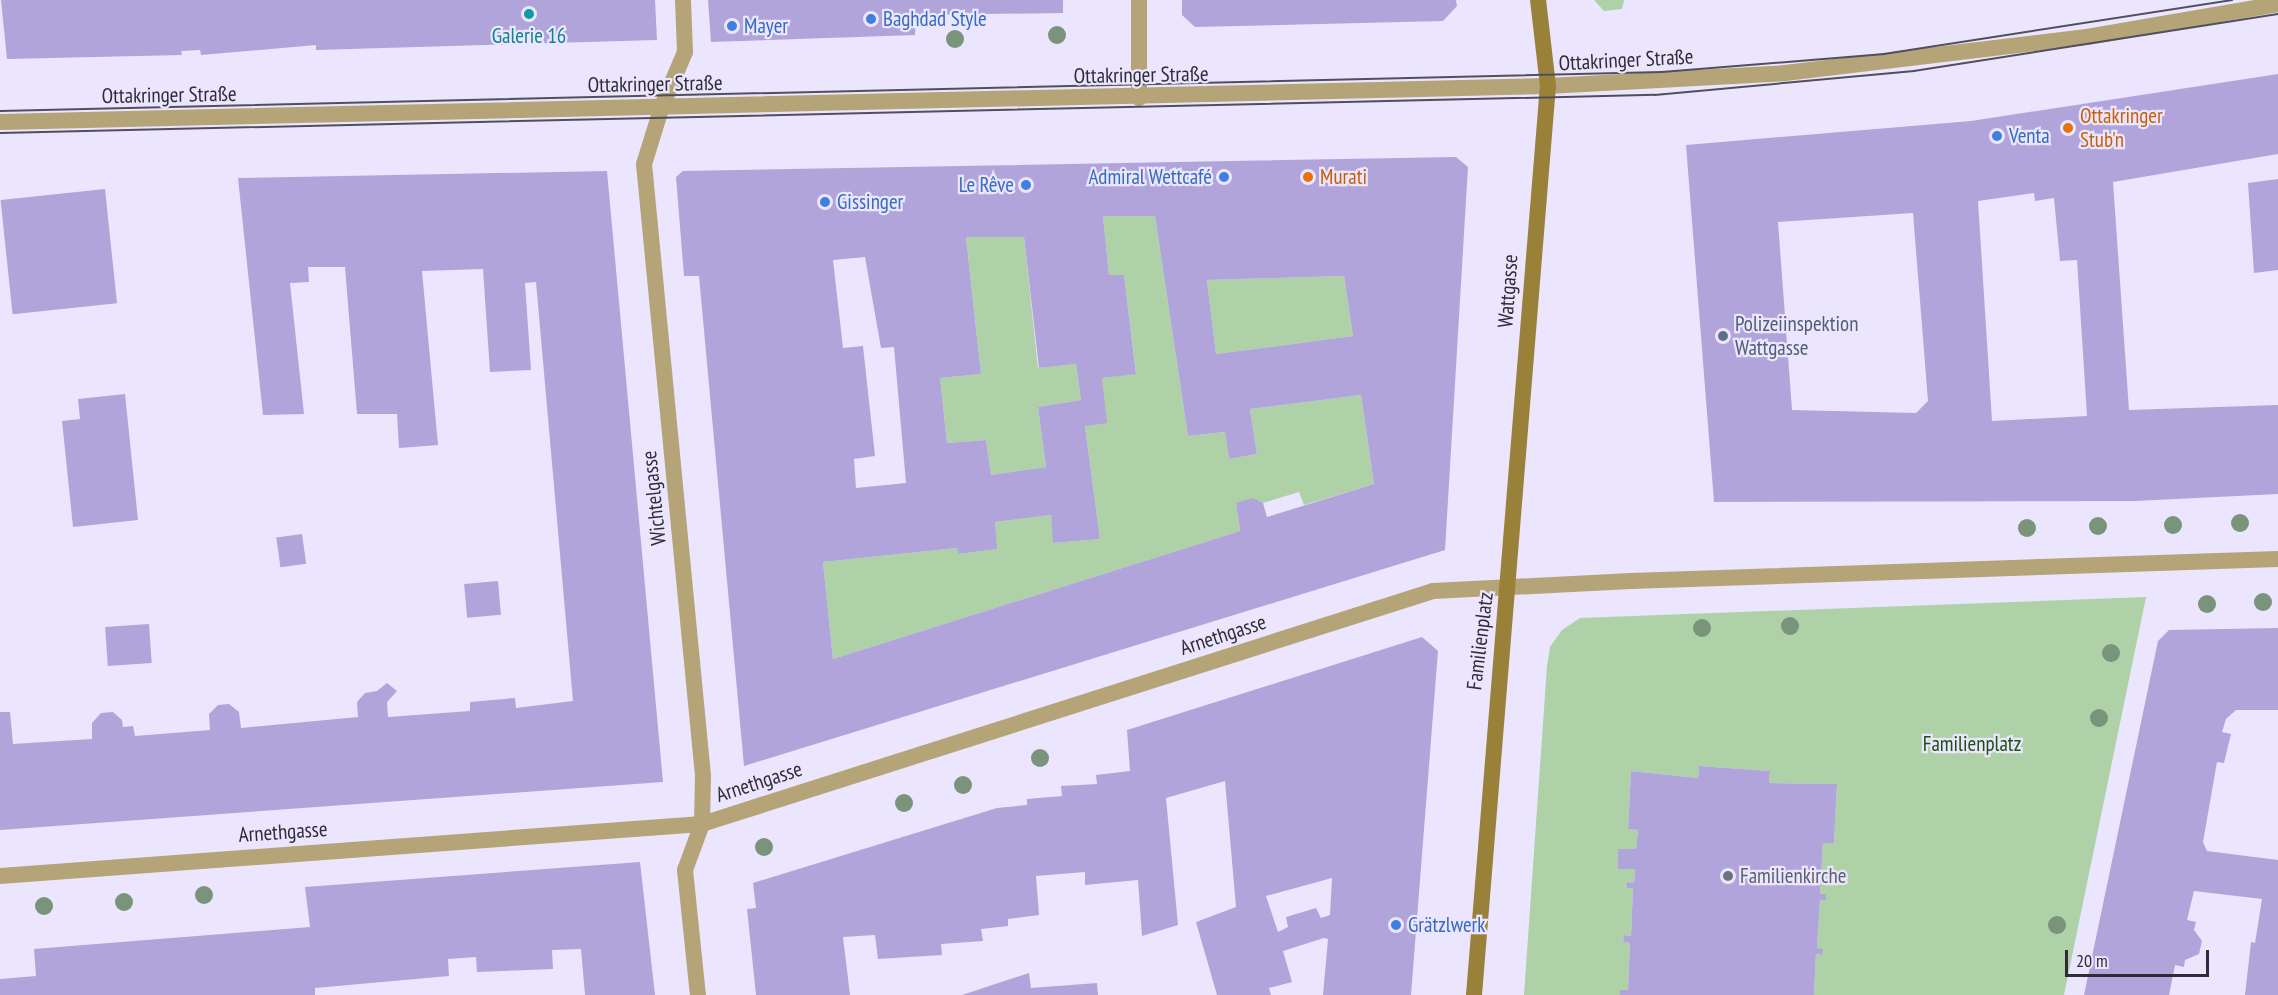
<!DOCTYPE html>
<html>
<head>
<meta charset="utf-8">
<style>
  body { margin:0 }
  #map { position:relative; width:2278px; height:995px; overflow:hidden; background:#ebe6fd; font-family:"PT Sans Narrow",sans-serif }
  div>[style] { position:absolute }
  .green>* { inset:0; background:#aed1a7 }
  .building>* { inset:0; background:#b1a4db; transform-origin:0 0 }
  .minor>* { height:16px; margin:-8px; padding:0 8px; transform-origin:8px; border-radius:8px; background:#b4a478 }
  .tertiary>* { height:16px; margin:-8px; padding:0 8px; transform-origin:8px; border-radius:8px; background:#b4a478 }
  .secondary>* { height:16px; margin:-8px; padding:0 8px; transform-origin:8px; border-radius:8px; background:#9a813a }
  .tram>* { height:1.5px; margin:-0.75px; padding:0 0.75px; transform-origin:0.75px; border-radius:0.75px; background:#524f5c }
  .trees>* { width:18px; height:18px; margin:-9px; border-radius:50%; background:#79947b }
  .dots>* { width:16px; height:16px; translate:-50% -50%; box-sizing:border-box; border:3px solid #ebe6fd; border-radius:50% }
  span { translate:-50% -50%; white-space:nowrap; text-align:center; line-height:1.15; -webkit-text-stroke:4.5px #ebe6fd; paint-order:stroke }
  .shop-label { font-size:21px; color:#366cbe }
  .left { translate:0 -50%; text-align:left }
  .right { translate:-100% -50%; text-align:right }
  .culture-label { font-size:21px; color:#0d838f }
  .street-label { font-size:21px; color:#2f2c37 }
  .food-label { font-size:21px; color:#c56008 }
  .service-label { font-size:21px; color:#4e5e75 }
  .park-label { font-size:21px; color:#1c5110 }
  .worship-label { font-size:21px; color:#5b616d }
  .scale { position:absolute; left:2065px; top:950px; width:144px; height:27px; box-sizing:border-box; border:3px solid #2f2c37; border-top:0; padding-left:8px; font-size:18px; line-height:21px; white-space:nowrap; color:#2f2c37; -webkit-text-stroke:4px #ebe6fd; paint-order:stroke }
</style>
</head>
<body>
<div id="map">
  <div class="green">
    <i style="clip-path:polygon(1594px 0,1624px 0,1622px 9px,1604px 11px)"></i>
    <i style="clip-path:polygon(1103px 216px,1155px 216px,1188px 436px,1225px 432px,1229px 459px,1257px 454px,1250px 409px,1361px 395px,1374px 484px,1304px 505px,1299px 492px,1263px 503px,1236px 503px,1240px 531px,833px 659px,823px 562px,957px 548px,958px 554px,996px 549px,995px 522px,1051px 515px,1054px 543px,1100px 539px,1085px 426px,1102px 378px,1136px 373px,1124px 275px,1109px 275px)"></i>
    <i style="clip-path:polygon(966px 237px,1024px 237px,1038px 368px,1076px 364px,1081px 400px,1038px 407px,1046px 467px,991px 475px,986px 440px,947px 443px,940px 378px,981px 374px)"></i>
    <i style="clip-path:polygon(1344px 276px,1353px 336px,1216px 354px,1207px 280px)"></i>
    <i style="clip-path:polygon(2146px 597px,2064px 995px,1814px 995px,1816px 954px,1821px 955px,1817px 948px,1820px 900px,1826px 900px,1826px 894px,1820px 894px,1823px 843px,1834px 843px,1837px 784px,1769px 783px,1770px 771px,1699px 766px,1698px 778px,1631px 771px,1628px 829px,1638px 830px,1636px 849px,1618px 849px,1618px 869px,1635px 869px,1634px 883px,1627px 882px,1627px 887px,1633px 888px,1631px 936px,1624px 935px,1623px 942px,1630px 943px,1628px 990px,1620px 990px,1620px 995px,1524px 995px,1547px 666px,1550px 647px,1562px 630px,1580px 618px)"></i>
  </div>
  <div class="building">
    <i style="clip-path:polygon(1px 0,655px 0,657px 40px,316px 50px,316px 45px,201px 55px,200px 50px,181px 51px,182px 55px,7px 59px)"></i>
    <i style="clip-path:polygon(708px 0,1063px 0,1063px 13px,916px 15px,915px 35px,711px 42px)"></i>
    <i style="clip-path:polygon(1182px 0,1456px 0,1457px 6px,1443px 21px,1195px 27px,1182px 15px)"></i>
    <i style="clip-path:polygon(evenodd,2278px 74px,2278px 154px,2113px 182px,2129px 410px,2278px 405px,2278px 494px,2135px 501px,1714px 502px,1686px 145px,1971px 121px,2278px 74px,2034px 193px,2035px 201px,2054px 198px,2060px 261px,2077px 260px,2087px 416px,1992px 421px,1978px 201px,2034px 193px,2278px 74px,1913px 213px,1928px 401px,1916px 413px,1792px 410px,1778px 222px,1913px 213px)"></i>
    <i style="clip-path:polygon(evenodd,1456px 157px,1468px 167px,1445px 550px,744px 766px,699px 276px,684px 276px,676px 177px,683px 171px,1456px 157px,1103px 216px,1155px 216px,1188px 436px,1225px 432px,1229px 459px,1257px 454px,1250px 409px,1361px 395px,1374px 484px,1267px 517px,1263px 503px,1253px 498px,1236px 503px,1240px 531px,833px 659px,823px 562px,957px 548px,958px 554px,997px 549px,995px 522px,1051px 515px,1053px 543px,1100px 539px,1085px 426px,1107px 423px,1102px 378px,1136px 374px,1124px 275px,1109px 275px,1103px 216px,1456px 157px,966px 237px,1024px 237px,1039px 368px,1076px 364px,1081px 400px,1038px 407px,1046px 467px,991px 475px,986px 440px,947px 443px,940px 378px,981px 374px,966px 237px,1456px 157px,865px 257px,881px 348px,894px 347px,906px 483px,856px 488px,854px 459px,875px 456px,863px 346px,843px 348px,833px 260px,865px 257px,1456px 157px,1344px 276px,1353px 336px,1216px 354px,1207px 280px,1344px 276px)"></i>
    <i style="clip-path:polygon(607px 171px,663px 782px,0 830px,0 712px,10px 712px,13px 744px,92px 739px,92px 723px,101px 713px,113px 712px,122px 720px,123px 727px,133px 726px,135px 736px,210px 730px,209px 714px,218px 705px,229px 704px,239px 712px,241px 728px,358px 717px,357px 702px,365px 693px,377px 691px,387px 683px,397px 691px,387px 702px,388px 717px,470px 711px,470px 702px,515px 698px,516px 708px,573px 701px,536px 282px,525px 283px,531px 370px,490px 372px,483px 269px,422px 271px,438px 445px,399px 448px,397px 414px,357px 414px,345px 267px,308px 267px,309px 282px,290px 283px,304px 414px,263px 415px,238px 178px)"></i>
    <i style="clip-path:polygon(2278px 179px,2278px 270px,2254px 273px,2248px 183px)"></i>
    <i style="left:105px;top:189px;width:115px;height:105px;rotate:84deg"></i>
    <i style="clip-path:polygon(125px 394px,138px 520px,73px 527px,62px 421px,80px 419px,78px 399px)"></i>
    <i style="left:302px;top:534px;width:30px;height:26px;rotate:82deg"></i>
    <i style="left:498px;top:581px;width:34px;height:34px;rotate:85deg"></i>
    <i style="left:149px;top:624px;width:39px;height:44px;rotate:86deg"></i>
    <i style="clip-path:polygon(2278px 628px,2278px 710px,2236px 710px,2226px 719px,2222px 732px,2231px 734px,2224px 763px,2217px 762px,2203px 842px,2207px 851px,2278px 860px,2278px 995px,2245px 995px,2251px 942px,2255px 943px,2262px 899px,2194px 891px,2187px 920px,2196px 922px,2194px 930px,2202px 941px,2199px 954px,2185px 960px,2184px 967px,2175px 965px,2169px 995px,2084px 995px,2158px 641px,2169px 630px)"></i>
    <i style="clip-path:polygon(evenodd,1422px 637px,1438px 651px,1411px 995px,1323px 995px,1328px 939px,1324px 938px,1283px 951px,1292px 982px,1269px 988px,1271px 995px,1217px 995px,1196px 922px,1236px 907px,1225px 781px,1166px 798px,1178px 925px,1142px 936px,1138px 880px,1085px 885px,1085px 872px,1036px 876px,1039px 915px,1008px 919px,1008px 926px,981px 929px,983px 941px,941px 944px,942px 955px,878px 959px,875px 935px,843px 937px,850px 995px,756px 995px,747px 909px,756px 908px,753px 883px,997px 808px,1027px 805px,1027px 799px,1062px 796px,1061px 786px,1097px 784px,1096px 775px,1130px 771px,1127px 730px,1422px 637px,1332px 878px,1330px 915px,1321px 918px,1316px 908px,1286px 917px,1288px 927px,1278px 932px,1266px 896px,1332px 878px)"></i>
    <i style="clip-path:polygon(1699px 766px,1770px 771px,1769px 783px,1837px 784px,1834px 843px,1823px 843px,1820px 894px,1826px 894px,1826px 900px,1820px 900px,1817px 948px,1823px 949px,1822px 955px,1816px 954px,1814px 995px,1620px 995px,1620px 990px,1628px 990px,1630px 943px,1623px 942px,1624px 935px,1631px 936px,1633px 888px,1627px 888px,1627px 882px,1634px 883px,1635px 869px,1618px 869px,1618px 849px,1636px 849px,1638px 830px,1628px 829px,1631px 771px,1698px 778px)"></i>
    <i style="clip-path:polygon(640px 862px,655px 995px,585px 995px,581px 949px,552px 950px,553px 969px,477px 972px,476px 957px,448px 959px,449px 976px,315px 988px,315px 995px,0 995px,0 979px,36px 976px,34px 949px,310px 927px,305px 887px)"></i>
    <i style="clip-path:polygon(1029px 973px,1031px 988px,1097px 983px,1098px 995px,962px 995px)"></i>
  </div>
  <div class="minor">
    <i style="left:683px;top:0;width:52px;rotate:87.8deg"></i>
    <i style="left:685px;top:52px;width:59px;rotate:113.1deg"></i>
    <i style="left:662px;top:106px;width:61px;rotate:107.2deg"></i>
    <i style="left:644px;top:164px;width:615px;rotate:84.49deg"></i>
    <i style="left:703px;top:776px;width:48px;rotate:91.2deg"></i>
    <i style="left:702px;top:824px;width:49px;rotate:110.3deg"></i>
    <i style="left:685px;top:870px;width:126px;rotate:84.1deg"></i>
    <i style="left:1548px;top:86px;width:237px;rotate:-3.1deg"></i>
    <i style="left:1785px;top:73px;width:304px;rotate:-6.8deg"></i>
    <i style="left:2087px;top:37px;width:194px;rotate:-9.8deg"></i>
    <i style="left:1139px;top:98px;width:98px;rotate:-90deg"></i>
    <i style="left:0;top:876px;width:704px;rotate:-4.24deg"></i>
    <i style="left:702px;top:824px;width:767px;rotate:-17.68deg"></i>
    <i style="left:1433px;top:591px;width:198px;rotate:-2.9deg"></i>
    <i style="left:1631px;top:581px;width:647px;rotate:-1.95deg"></i>
  </div>
  <div class="tertiary">
    <i style="left:0;top:122px;width:1548px;rotate:-1.33deg"></i>
  </div>
  <div class="secondary">
    <i style="left:1474px;top:995px;width:912px;rotate:-85.35deg"></i>
    <i style="left:1548px;top:86px;width:87px;rotate:-96.6deg"></i>
  </div>
  <div class="tram">
    <i style="left:0;top:111px;width:1662px;rotate:-1.34deg"></i>
    <i style="left:1662px;top:72px;width:223px;rotate:-4.6deg"></i>
    <i style="left:1884px;top:54px;width:352px;rotate:-8.8deg"></i>
    <i style="left:0;top:133px;width:1655px;rotate:-1.32deg"></i>
    <i style="left:1655px;top:95px;width:260px;rotate:-5.3deg"></i>
    <i style="left:1914px;top:71px;width:368px;rotate:-8.9deg"></i>
  </div>
  <div class="trees">
    <i style="left:1057px;top:35px"></i>
    <i style="left:955px;top:39px"></i>
    <i style="left:2240px;top:523px"></i>
    <i style="left:2173px;top:525px"></i>
    <i style="left:2098px;top:526px"></i>
    <i style="left:2027px;top:528px"></i>
    <i style="left:2263px;top:602px"></i>
    <i style="left:2207px;top:604px"></i>
    <i style="left:1790px;top:626px"></i>
    <i style="left:1702px;top:628px"></i>
    <i style="left:2111px;top:653px"></i>
    <i style="left:2099px;top:718px"></i>
    <i style="left:1040px;top:758px"></i>
    <i style="left:963px;top:785px"></i>
    <i style="left:904px;top:803px"></i>
    <i style="left:764px;top:847px"></i>
    <i style="left:204px;top:895px"></i>
    <i style="left:124px;top:902px"></i>
    <i style="left:44px;top:906px"></i>
    <i style="left:2057px;top:925px"></i>
  </div>
  <div class="dots">
    <i style="left:529px;top:14px;background:#0f9aa8"></i>
    <i style="left:871px;top:19px;background:#3f7fe0"></i>
    <i style="left:732px;top:26px;background:#3f7fe0"></i>
    <i style="left:2068px;top:128px;background:#e8710a"></i>
    <i style="left:1997px;top:136px;background:#3f7fe0"></i>
    <i style="left:1224px;top:177px;background:#3f7fe0"></i>
    <i style="left:1308px;top:177px;background:#e8710a"></i>
    <i style="left:1026px;top:185px;background:#3f7fe0"></i>
    <i style="left:825px;top:202px;background:#3f7fe0"></i>
    <i style="left:1723px;top:336px;background:#5c6f8a"></i>
    <i style="left:1728px;top:876px;background:#6b7280"></i>
    <i style="left:1396px;top:925px;background:#3f7fe0"></i>
  </div>
  <div class="shop-label">
    <span class="left" style="left:883px;top:19px">Baghdad Style</span>
    <span class="left" style="left:744px;top:26px">Mayer</span>
    <span class="left" style="left:2009px;top:136px">Venta</span>
    <span class="right" style="left:1212px;top:177px">Admiral Wettcafé</span>
    <span class="right" style="left:1014px;top:185px">Le Rêve</span>
    <span class="left" style="left:837px;top:202px">Gissinger</span>
    <span class="left" style="left:1408px;top:925px">Grätzlwerk</span>
  </div>
  <div class="culture-label">
    <span style="left:529px;top:36px">Galerie 16</span>
  </div>
  <div class="street-label">
    <span style="left:1626px;top:60px;rotate:-3deg">Ottakringer Straße</span>
    <span style="left:1141px;top:75px;rotate:-1deg">Ottakringer Straße</span>
    <span style="left:655px;top:84px;rotate:-1deg">Ottakringer Straße</span>
    <span style="left:169px;top:95px;rotate:-1deg">Ottakringer Straße</span>
    <span style="left:1508px;top:291px;rotate:-86deg">Wattgasse</span>
    <span style="left:654px;top:498px;rotate:-96deg">Wichtelgasse</span>
    <span style="left:1223px;top:635px;rotate:-18deg">Arnethgasse</span>
    <span style="left:1480px;top:641px;rotate:-83deg">Familienplatz</span>
    <span style="left:759px;top:782px;rotate:-18deg">Arnethgasse</span>
    <span style="left:283px;top:832px;rotate:-4deg">Arnethgasse</span>
  </div>
  <div class="food-label">
    <span class="left" style="left:2080px;top:128px">Ottakringer<br>Stub'n</span>
    <span class="left" style="left:1320px;top:177px">Murati</span>
  </div>
  <div class="service-label">
    <span class="left" style="left:1735px;top:336px">Polizeiinspektion<br>Wattgasse</span>
  </div>
  <div class="park-label">
    <span style="left:1972px;top:744px">Familienplatz</span>
  </div>
  <div class="worship-label">
    <span class="left" style="left:1740px;top:876px">Familienkirche</span>
  </div>
  <div class="scale">20 m</div>
</div>
</body>
</html>
